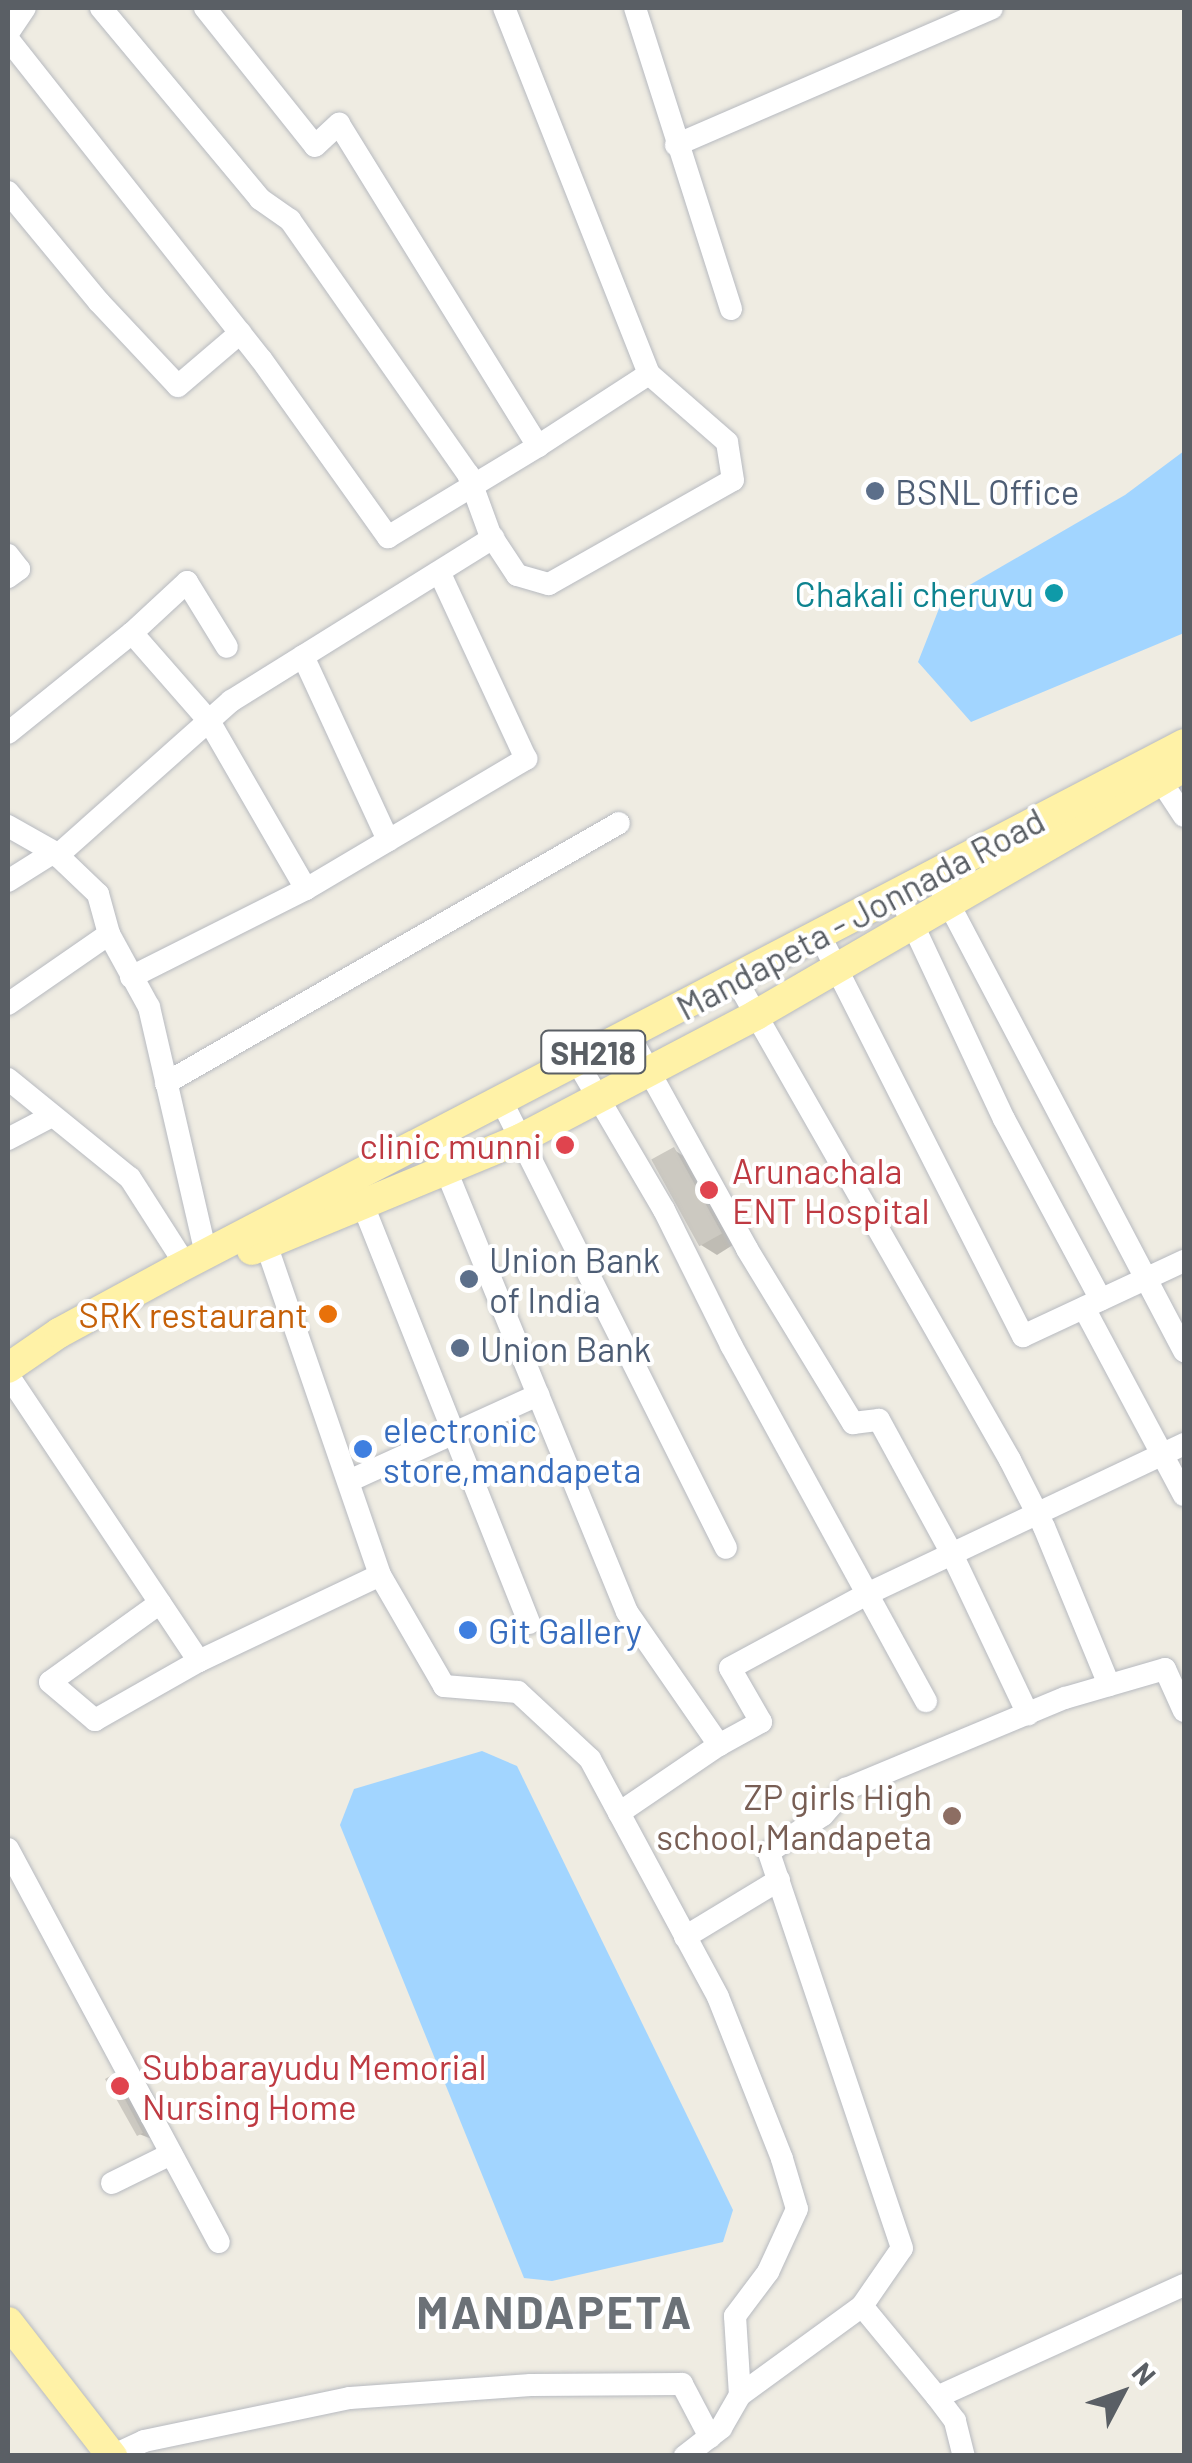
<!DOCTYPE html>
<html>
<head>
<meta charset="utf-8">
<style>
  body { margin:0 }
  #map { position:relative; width:1192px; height:2463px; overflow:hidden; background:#efece2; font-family:Barlow,sans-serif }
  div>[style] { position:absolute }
  .water>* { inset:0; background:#a2d5ff }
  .shadow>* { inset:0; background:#0003 }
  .building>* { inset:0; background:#ccc9c1; transform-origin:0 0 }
  .roads { filter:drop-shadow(0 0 2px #b7bac0) drop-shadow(0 0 2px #b7bac0) }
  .minor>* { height:22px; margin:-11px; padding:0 11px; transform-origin:11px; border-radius:11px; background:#fff }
  .major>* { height:30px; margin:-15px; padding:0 15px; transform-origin:15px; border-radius:15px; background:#fff2a7 }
  .dots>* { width:28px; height:28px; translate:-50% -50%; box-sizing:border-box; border:5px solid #fff; border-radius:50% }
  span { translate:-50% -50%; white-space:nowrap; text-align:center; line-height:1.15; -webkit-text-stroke:8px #fff; paint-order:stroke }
  .shield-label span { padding:2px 8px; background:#fff; border:2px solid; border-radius:8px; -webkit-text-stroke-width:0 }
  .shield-label { font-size:32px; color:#5a5f65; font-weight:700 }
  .service-label { font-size:35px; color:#4e5e75 }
  .left { translate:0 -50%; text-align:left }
  .culture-label { font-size:35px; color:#0d838f }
  .right { translate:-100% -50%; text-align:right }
  .street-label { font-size:35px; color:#5a5f65 }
  .health-label { font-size:35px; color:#be3a42 }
  .food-label { font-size:35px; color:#c56008 }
  .shop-label { font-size:35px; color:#366cbe }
  .education-label { font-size:35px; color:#785e54 }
  .district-label { font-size:45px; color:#6b7177; font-weight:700; letter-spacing:2.5px }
  .frame { position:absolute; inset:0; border:10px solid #5a5f65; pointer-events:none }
  .north { position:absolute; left:1072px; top:2343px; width:100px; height:100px; -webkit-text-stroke:8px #fff; paint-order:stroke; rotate:49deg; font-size:28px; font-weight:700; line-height:40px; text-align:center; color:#5a5f65 }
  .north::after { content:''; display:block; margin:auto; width:35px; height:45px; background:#5a5f65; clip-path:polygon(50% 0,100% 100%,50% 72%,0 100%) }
</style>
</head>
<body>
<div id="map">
  <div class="water">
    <i style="clip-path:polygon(1184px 451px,1184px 633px,971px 722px,918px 662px,942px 601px,1125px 495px)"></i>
    <i style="clip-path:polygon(482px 1751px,517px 1766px,733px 2210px,723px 2242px,552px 2281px,524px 2278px,340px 1825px,354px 1789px)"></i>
  </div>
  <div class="shadow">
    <i style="clip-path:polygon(674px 1150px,690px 1160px,736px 1243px,717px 1255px,701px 1245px)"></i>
    <i style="clip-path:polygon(112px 2078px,123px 2084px,152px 2139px,139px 2134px)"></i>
  </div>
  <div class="building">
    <i style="left:674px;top:1147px;width:99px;height:26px;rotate:61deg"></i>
    <i style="clip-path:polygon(112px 2075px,143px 2133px,137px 2136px,105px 2079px)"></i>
  </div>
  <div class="roads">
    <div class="minor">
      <i style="left:101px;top:8px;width:249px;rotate:50.2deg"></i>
      <i style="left:260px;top:199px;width:37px;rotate:35deg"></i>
      <i style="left:290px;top:220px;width:310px;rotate:55deg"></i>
      <i style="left:468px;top:474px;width:64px;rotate:69.9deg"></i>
      <i style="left:490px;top:534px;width:49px;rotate:56.6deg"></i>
      <i style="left:517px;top:575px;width:33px;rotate:16deg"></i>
      <i style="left:549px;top:584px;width:211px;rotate:-29.5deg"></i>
      <i style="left:733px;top:480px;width:38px;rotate:-99deg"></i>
      <i style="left:727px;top:442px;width:103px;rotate:-138.9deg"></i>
      <i style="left:649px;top:374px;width:394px;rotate:-111.6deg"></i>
      <i style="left:205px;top:8px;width:176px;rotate:51.4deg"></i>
      <i style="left:315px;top:146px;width:33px;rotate:-43deg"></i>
      <i style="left:339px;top:124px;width:379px;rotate:58.3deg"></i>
      <i style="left:538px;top:446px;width:132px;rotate:-33deg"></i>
      <i style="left:635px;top:8px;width:316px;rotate:72.3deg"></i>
      <i style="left:8px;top:33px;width:30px;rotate:-56deg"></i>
      <i style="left:8px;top:39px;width:408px;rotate:51.7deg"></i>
      <i style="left:261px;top:359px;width:219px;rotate:54.5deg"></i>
      <i style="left:388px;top:537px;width:175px;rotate:-31.2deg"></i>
      <i style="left:676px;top:145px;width:344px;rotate:-23.4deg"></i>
      <i style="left:8px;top:192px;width:143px;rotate:50.4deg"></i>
      <i style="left:99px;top:302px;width:115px;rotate:46.8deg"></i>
      <i style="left:178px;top:386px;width:82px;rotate:-40.5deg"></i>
      <i style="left:8px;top:555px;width:18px;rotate:52deg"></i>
      <i style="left:19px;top:569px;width:14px;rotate:144deg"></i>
      <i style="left:132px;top:633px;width:75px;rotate:-42.8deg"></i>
      <i style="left:187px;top:582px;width:76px;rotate:58.4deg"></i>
      <i style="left:303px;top:656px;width:203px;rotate:65.2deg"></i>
      <i style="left:8px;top:733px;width:159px;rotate:-38.9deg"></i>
      <i style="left:132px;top:633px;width:117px;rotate:48.8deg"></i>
      <i style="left:209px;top:721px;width:194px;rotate:60deg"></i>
      <i style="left:306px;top:889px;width:196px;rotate:153.3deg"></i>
      <i style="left:1153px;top:769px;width:56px;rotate:56.6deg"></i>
      <i style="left:8px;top:826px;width:53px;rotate:29.5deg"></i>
      <i style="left:54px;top:852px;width:61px;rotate:43.7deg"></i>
      <i style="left:98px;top:894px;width:41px;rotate:74.6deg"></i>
      <i style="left:109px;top:934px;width:83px;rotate:61.3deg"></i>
      <i style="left:149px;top:1007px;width:253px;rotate:77deg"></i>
      <i style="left:57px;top:856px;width:233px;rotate:-41.7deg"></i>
      <i style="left:231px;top:701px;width:309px;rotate:-31.9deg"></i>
      <i style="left:8px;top:881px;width:54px;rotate:-32.2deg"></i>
      <i style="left:306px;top:889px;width:256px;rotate:-30.6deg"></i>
      <i style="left:526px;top:759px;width:206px;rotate:-114.9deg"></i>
      <i style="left:942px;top:891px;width:520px;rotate:62.25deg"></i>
      <i style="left:906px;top:910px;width:231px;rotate:64.9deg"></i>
      <i style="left:1004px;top:1119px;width:205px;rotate:61.8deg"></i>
      <i style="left:819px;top:934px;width:451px;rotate:63.1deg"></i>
      <i style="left:1023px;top:1336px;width:178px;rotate:-25deg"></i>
      <i style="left:735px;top:978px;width:555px;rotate:60.29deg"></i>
      <i style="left:1010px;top:1460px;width:75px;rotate:63.1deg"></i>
      <i style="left:1044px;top:1527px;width:171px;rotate:67.6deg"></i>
      <i style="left:8px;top:1004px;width:123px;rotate:-34.7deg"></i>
      <i style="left:628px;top:1033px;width:247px;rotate:61.1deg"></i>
      <i style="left:747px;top:1249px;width:204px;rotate:58.7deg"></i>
      <i style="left:853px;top:1423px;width:26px;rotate:-7deg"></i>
      <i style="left:879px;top:1420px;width:148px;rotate:61.4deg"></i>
      <i style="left:950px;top:1550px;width:182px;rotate:64.6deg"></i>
      <i style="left:576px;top:1060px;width:174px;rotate:59.6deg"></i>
      <i style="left:664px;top:1210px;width:151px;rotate:63.6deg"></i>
      <i style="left:731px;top:1345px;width:406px;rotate:61.3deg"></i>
      <i style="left:8px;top:1079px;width:157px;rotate:39.1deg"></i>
      <i style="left:130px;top:1178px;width:102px;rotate:57.4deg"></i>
      <i style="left:166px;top:1083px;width:522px;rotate:-29.85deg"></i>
      <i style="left:501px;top:1100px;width:501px;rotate:63.33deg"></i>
      <i style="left:432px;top:1136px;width:514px;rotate:67.72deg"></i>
      <i style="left:627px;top:1612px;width:162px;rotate:55.3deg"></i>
      <i style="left:719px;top:1745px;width:121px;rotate:145.8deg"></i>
      <i style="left:8px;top:1139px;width:50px;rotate:-27.6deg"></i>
      <i style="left:357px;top:1190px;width:466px;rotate:68.3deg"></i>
      <i style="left:1084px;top:1308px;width:212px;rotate:61.9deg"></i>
      <i style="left:8px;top:1375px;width:344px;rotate:56.3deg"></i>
      <i style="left:199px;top:1661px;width:200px;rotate:-25.4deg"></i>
      <i style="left:380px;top:1575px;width:366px;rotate:-109deg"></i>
      <i style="left:349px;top:1481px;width:208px;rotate:-24.5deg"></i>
      <i style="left:380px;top:1575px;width:128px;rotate:60deg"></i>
      <i style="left:444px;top:1686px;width:74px;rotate:4.6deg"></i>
      <i style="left:518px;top:1692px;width:98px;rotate:42.9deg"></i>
      <i style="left:590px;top:1759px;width:270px;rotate:61.7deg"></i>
      <i style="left:718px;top:1997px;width:174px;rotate:68.4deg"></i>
      <i style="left:782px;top:2159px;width:52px;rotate:73.3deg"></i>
      <i style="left:797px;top:2209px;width:69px;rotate:114.7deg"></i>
      <i style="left:768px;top:2272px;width:55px;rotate:126.9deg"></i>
      <i style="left:735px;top:2316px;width:79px;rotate:86.4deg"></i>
      <i style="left:740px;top:2395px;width:38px;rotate:120deg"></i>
      <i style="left:721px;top:2428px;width:46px;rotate:142.1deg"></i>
      <i style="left:160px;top:1603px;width:135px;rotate:144.3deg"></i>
      <i style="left:50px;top:1682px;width:59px;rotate:40.2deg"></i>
      <i style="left:95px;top:1720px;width:120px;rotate:-29.6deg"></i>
      <i style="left:719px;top:1745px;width:48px;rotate:-28.7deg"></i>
      <i style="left:761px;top:1722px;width:62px;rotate:-119.9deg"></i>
      <i style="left:730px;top:1668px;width:156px;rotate:-28.4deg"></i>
      <i style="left:867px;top:1594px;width:351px;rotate:-25.3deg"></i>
      <i style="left:8px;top:1849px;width:446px;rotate:61.8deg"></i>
      <i style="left:685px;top:1937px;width:110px;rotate:-31.2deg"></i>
      <i style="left:112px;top:2183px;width:66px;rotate:-26.2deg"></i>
      <i style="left:862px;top:2306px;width:118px;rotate:50.5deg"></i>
      <i style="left:937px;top:2397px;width:271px;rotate:-24.4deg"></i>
      <i style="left:740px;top:2395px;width:151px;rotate:-36.1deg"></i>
      <i style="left:862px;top:2306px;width:70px;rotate:-55.4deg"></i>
      <i style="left:902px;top:2248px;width:418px;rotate:-108.6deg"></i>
      <i style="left:769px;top:1852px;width:65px;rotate:-34.4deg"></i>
      <i style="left:823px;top:1815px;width:35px;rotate:-49deg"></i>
      <i style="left:846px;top:1789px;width:237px;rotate:-22.6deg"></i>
      <i style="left:1065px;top:1698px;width:104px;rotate:-16.2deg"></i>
      <i style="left:1165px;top:1669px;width:46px;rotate:65.7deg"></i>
      <i style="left:937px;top:2397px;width:30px;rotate:53deg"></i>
      <i style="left:955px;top:2421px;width:36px;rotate:76deg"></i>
      <i style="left:112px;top:2456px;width:35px;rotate:-25deg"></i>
      <i style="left:144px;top:2441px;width:210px;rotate:-11.8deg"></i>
      <i style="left:350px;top:2398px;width:181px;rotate:-4.1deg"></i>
      <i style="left:531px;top:2385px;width:151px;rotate:-0.4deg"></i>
      <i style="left:682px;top:2384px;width:60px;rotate:62.2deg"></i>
    </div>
    <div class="major">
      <i style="left:252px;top:1250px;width:290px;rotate:-22.5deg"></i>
      <i style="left:520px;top:1139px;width:267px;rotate:-27.7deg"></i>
      <i style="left:756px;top:1015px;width:495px;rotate:-30.1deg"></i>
      <i style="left:8px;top:1368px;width:62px;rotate:-34.5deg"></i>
      <i style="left:59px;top:1333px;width:132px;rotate:-28.5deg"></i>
      <i style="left:175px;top:1270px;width:1138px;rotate:-27.53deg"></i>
      <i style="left:8px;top:2322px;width:170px;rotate:52.2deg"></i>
    </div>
  </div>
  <div class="dots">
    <i style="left:875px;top:491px;background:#5c6f8a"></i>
    <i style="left:1054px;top:593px;background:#0f9aa8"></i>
    <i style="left:565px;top:1145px;background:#e0444e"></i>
    <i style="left:709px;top:1190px;background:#e0444e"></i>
    <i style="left:469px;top:1279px;background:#5c6f8a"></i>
    <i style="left:328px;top:1314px;background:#e8710a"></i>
    <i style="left:460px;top:1348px;background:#5c6f8a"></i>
    <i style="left:363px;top:1449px;background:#3f7fe0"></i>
    <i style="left:468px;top:1630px;background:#3f7fe0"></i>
    <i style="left:952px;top:1816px;background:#8d6e63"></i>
    <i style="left:120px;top:2086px;background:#e0444e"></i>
  </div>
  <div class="shield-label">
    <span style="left:593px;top:1052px">SH218</span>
  </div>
  <div class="service-label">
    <span class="left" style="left:895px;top:491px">BSNL Office</span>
    <span class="left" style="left:489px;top:1279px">Union Bank<br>of India</span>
    <span class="left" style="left:480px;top:1348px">Union Bank</span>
  </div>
  <div class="culture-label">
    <span class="right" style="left:1034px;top:593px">Chakali cheruvu</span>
  </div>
  <div class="street-label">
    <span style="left:860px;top:913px;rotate:-28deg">Mandapeta - Jonnada Road</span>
  </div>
  <div class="health-label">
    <span class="right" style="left:542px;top:1145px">clinic munni</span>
    <span class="left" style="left:732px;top:1190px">Arunachala<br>ENT Hospital</span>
    <span class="left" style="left:142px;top:2086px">Subbarayudu Memorial<br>Nursing Home</span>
  </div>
  <div class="food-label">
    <span class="right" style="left:308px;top:1314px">SRK restaurant</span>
  </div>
  <div class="shop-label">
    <span class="left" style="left:383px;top:1449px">electronic<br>store,mandapeta</span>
    <span class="left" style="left:488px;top:1630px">Git Gallery</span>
  </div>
  <div class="education-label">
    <span class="right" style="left:932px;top:1816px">ZP girls High<br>school,Mandapeta</span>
  </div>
  <div class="district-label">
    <span style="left:555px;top:2312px">MANDAPETA</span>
  </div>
  <div class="frame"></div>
  <div class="north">N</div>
</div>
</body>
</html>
